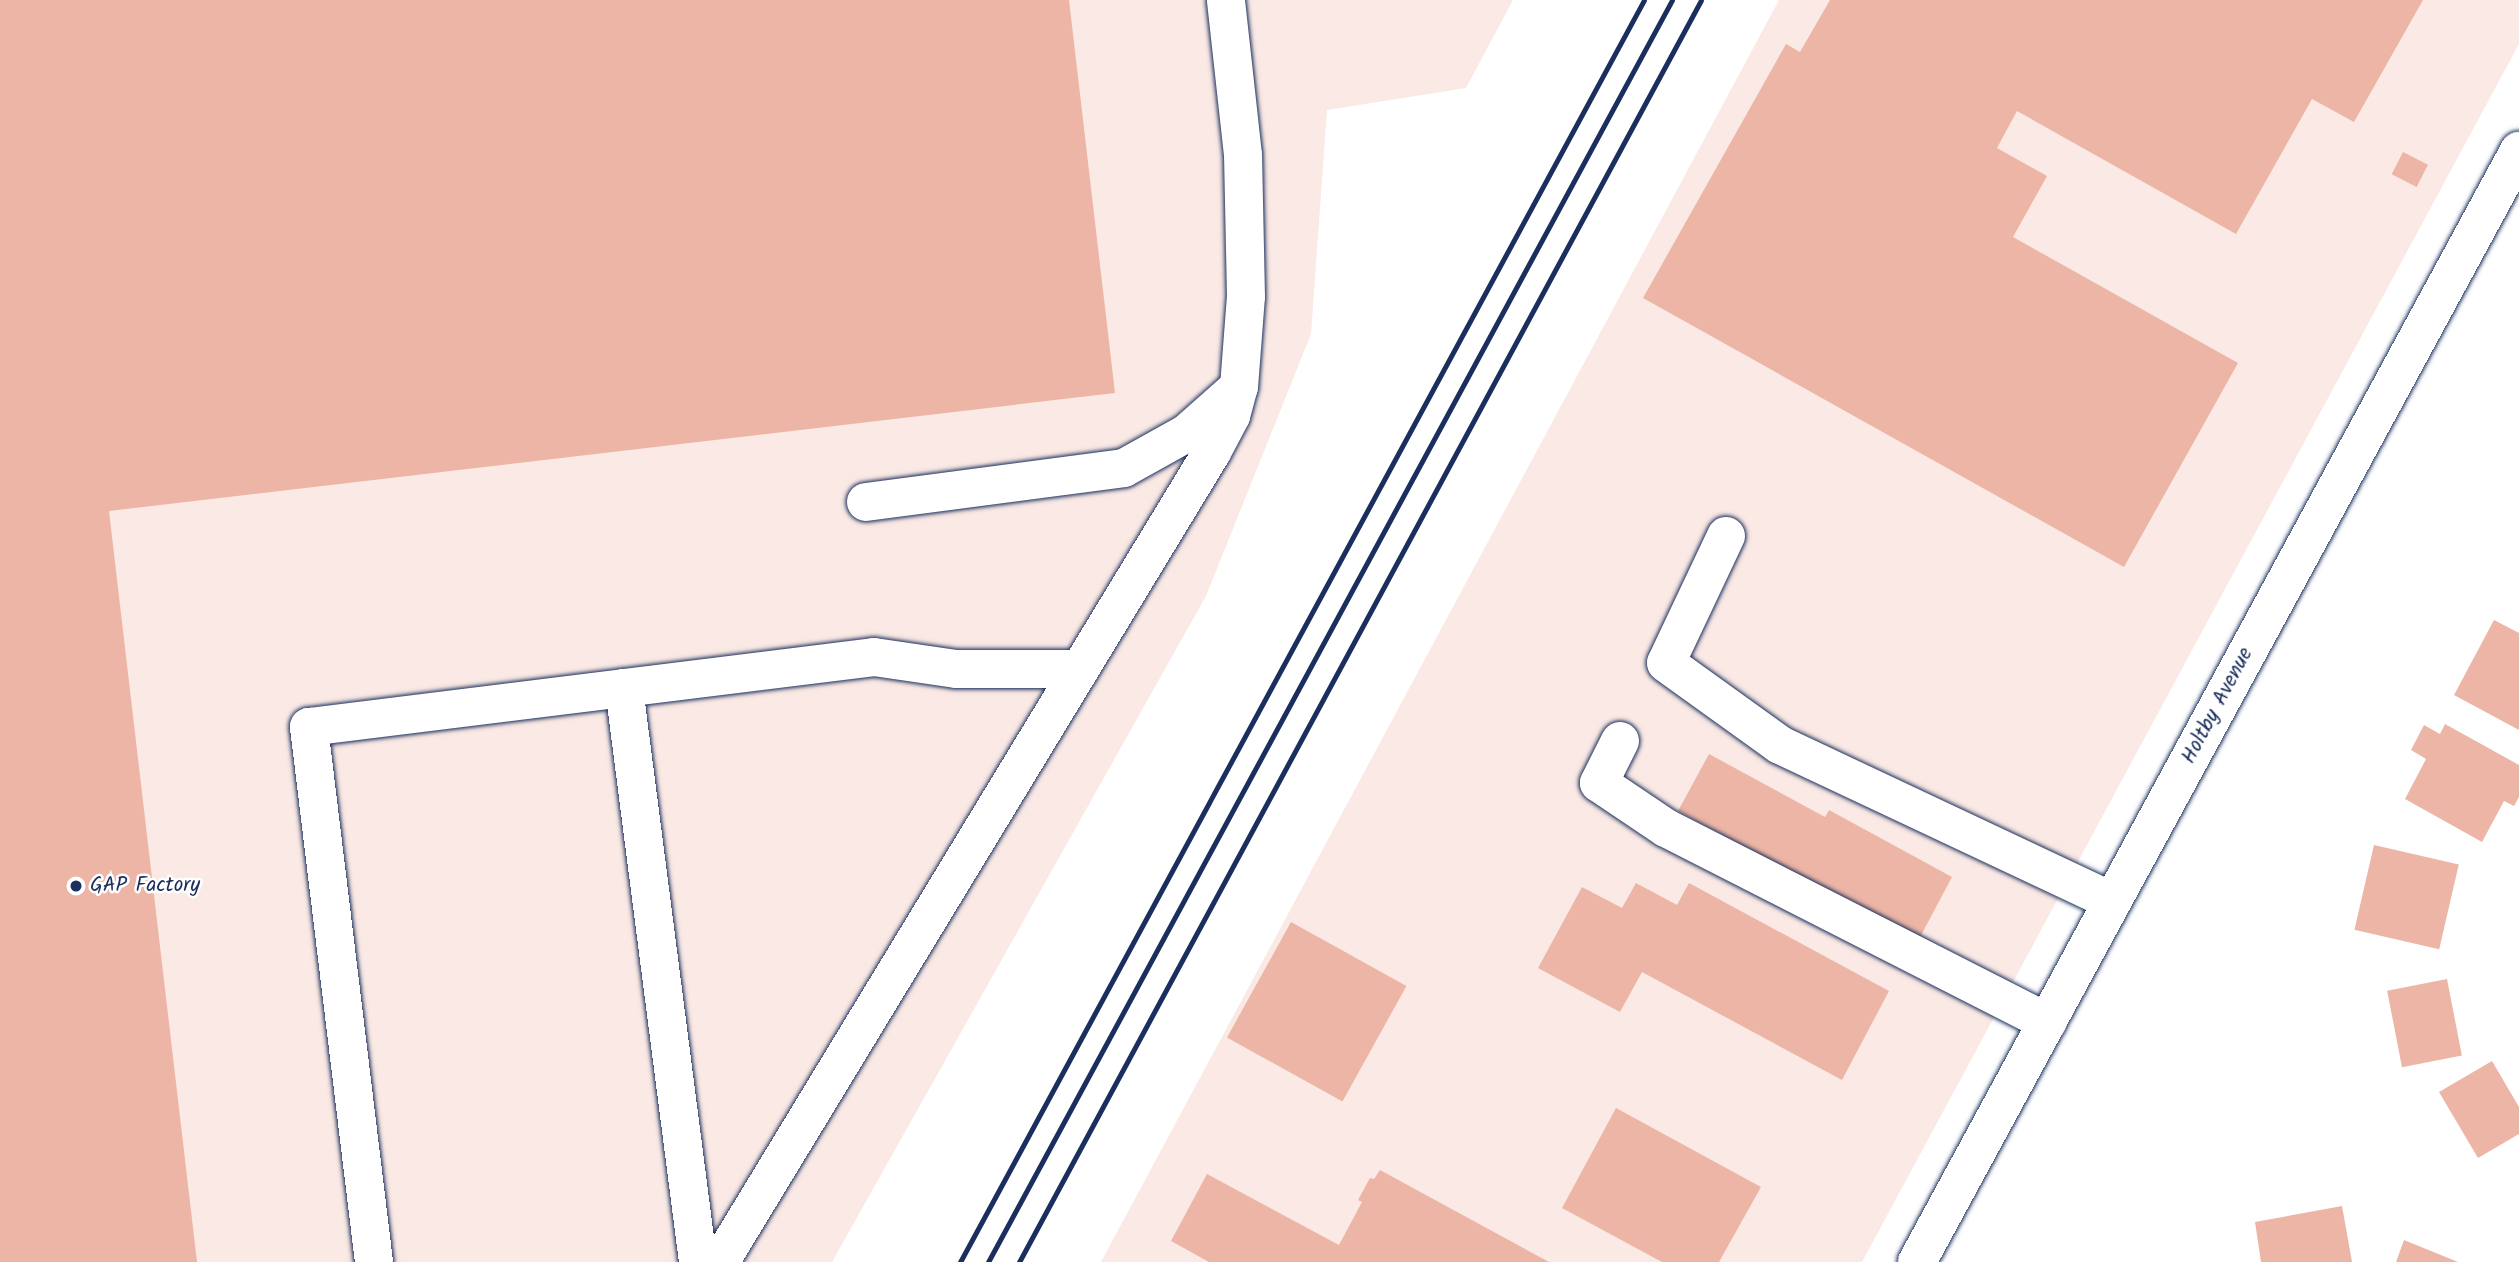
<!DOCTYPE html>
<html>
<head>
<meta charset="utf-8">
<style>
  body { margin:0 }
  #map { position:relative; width:2519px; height:1262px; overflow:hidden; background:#fff; font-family:Kalam,sans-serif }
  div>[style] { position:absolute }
  .built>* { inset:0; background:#fae9e4 }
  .building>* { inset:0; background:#edb5a5; transform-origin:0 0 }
  .roads { filter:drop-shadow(0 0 2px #1b2f5e) drop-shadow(0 0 2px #1b2f5e) }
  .minor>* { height:38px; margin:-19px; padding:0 19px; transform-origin:19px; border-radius:19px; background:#fff }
  .rail>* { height:5px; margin:-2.5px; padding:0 2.5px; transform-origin:2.5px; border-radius:2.5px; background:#1b2f5e }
  .dots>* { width:19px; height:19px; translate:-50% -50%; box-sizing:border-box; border:4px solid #fff; border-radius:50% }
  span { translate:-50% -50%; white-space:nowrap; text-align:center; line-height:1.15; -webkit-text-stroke:5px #fff; paint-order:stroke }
  .street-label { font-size:21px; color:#1b2f5e }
  .poi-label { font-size:21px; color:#1b2f5e }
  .left { translate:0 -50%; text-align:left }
</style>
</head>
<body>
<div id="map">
  <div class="built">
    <i style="clip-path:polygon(0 0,1513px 0,1466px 88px,1327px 110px,1311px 334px,1206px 596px,832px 1262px,0 1262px)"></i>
    <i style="clip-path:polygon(1779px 0,2519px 0,2519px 44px,1862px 1262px,1101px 1262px)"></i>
  </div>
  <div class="building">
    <i style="clip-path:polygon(0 0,1069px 0,1115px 393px,109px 511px,197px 1262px,0 1262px)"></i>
    <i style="clip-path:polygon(1830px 0,2423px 0,2354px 122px,2312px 99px,2236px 234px,2017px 111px,1997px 148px,2047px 176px,2013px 237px,2238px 363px,2124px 567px,1643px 298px,1786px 44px,1800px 52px)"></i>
    <i style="left:2403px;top:152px;width:28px;height:25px;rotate:27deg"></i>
    <i style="clip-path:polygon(2494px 620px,2519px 633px,2519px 730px,2454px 695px)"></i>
    <i style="clip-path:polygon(2445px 724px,2519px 765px,2519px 797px,2514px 806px,2504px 801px,2482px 842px,2405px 799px,2426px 759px,2411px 750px,2424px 725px,2440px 734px)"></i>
    <i style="clip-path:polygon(1709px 754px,1825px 817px,1829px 810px,1952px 877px,1918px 941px,1678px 811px)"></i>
    <i style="left:2374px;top:845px;width:87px;height:87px;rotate:13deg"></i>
    <i style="clip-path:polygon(1636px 883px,1677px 905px,1689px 883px,1889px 991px,1842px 1080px,1642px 972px,1620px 1012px,1538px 968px,1582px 887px,1622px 908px)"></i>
    <i style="left:1291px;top:922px;width:132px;height:132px;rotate:29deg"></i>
    <i style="left:2447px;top:979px;width:78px;height:61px;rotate:79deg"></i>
    <i style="clip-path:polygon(2492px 1061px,2519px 1107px,2519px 1134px,2478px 1158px,2439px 1092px)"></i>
    <i style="clip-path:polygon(1616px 1108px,1761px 1187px,1719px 1262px,1662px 1262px,1562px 1208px)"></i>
    <i style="clip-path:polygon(1380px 1170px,1549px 1262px,1209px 1262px,1171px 1241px,1207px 1174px,1339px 1245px,1362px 1202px,1358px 1200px,1370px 1178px,1374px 1179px)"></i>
    <i style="clip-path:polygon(2342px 1206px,2352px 1262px,2261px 1262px,2255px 1222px)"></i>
    <i style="clip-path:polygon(2404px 1240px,2458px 1262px,2396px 1262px)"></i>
  </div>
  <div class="roads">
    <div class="minor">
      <i style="left:866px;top:502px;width:260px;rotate:-7.5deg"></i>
      <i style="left:1124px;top:468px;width:72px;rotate:-29.1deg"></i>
      <i style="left:1187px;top:433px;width:69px;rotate:-41.5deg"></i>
      <i style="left:1239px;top:387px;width:90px;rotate:-85.6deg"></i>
      <i style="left:1246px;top:297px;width:142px;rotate:-91.2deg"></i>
      <i style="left:1243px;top:155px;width:156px;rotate:-96.3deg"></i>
      <i style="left:1726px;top:536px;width:140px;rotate:115.3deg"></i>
      <i style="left:1666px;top:663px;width:140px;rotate:35.7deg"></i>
      <i style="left:1780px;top:745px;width:367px;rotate:25.2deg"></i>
      <i style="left:624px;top:688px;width:579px;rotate:82.65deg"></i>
      <i style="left:1620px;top:741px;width:47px;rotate:116.6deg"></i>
      <i style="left:1599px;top:783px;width:81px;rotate:33.9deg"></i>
      <i style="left:1666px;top:828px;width:428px;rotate:27deg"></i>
      <i style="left:374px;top:1262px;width:539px;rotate:-96.93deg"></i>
      <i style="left:309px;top:727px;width:569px;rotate:-7.06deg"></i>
      <i style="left:874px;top:657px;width:83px;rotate:8.3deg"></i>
      <i style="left:956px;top:669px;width:124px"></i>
      <i style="left:720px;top:1262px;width:948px;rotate:-58.73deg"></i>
      <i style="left:1212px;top:452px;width:41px;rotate:-62.2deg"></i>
      <i style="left:1231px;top:416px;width:30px;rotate:-75deg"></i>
      <i style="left:1917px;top:1262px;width:1264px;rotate:-61.55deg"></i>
    </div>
  </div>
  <div class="rail">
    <i style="left:960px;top:1262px;width:1435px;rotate:-61.54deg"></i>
    <i style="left:988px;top:1262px;width:1435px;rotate:-61.54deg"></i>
    <i style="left:1019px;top:1262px;width:1434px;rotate:-61.61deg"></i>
  </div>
  <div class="dots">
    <i style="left:76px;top:886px;background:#1b2f5e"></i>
  </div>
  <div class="street-label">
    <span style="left:2218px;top:706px;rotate:-62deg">Holtby Avenue</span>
  </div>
  <div class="poi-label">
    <span class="left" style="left:90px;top:886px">GAP Factory</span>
  </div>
</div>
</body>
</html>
